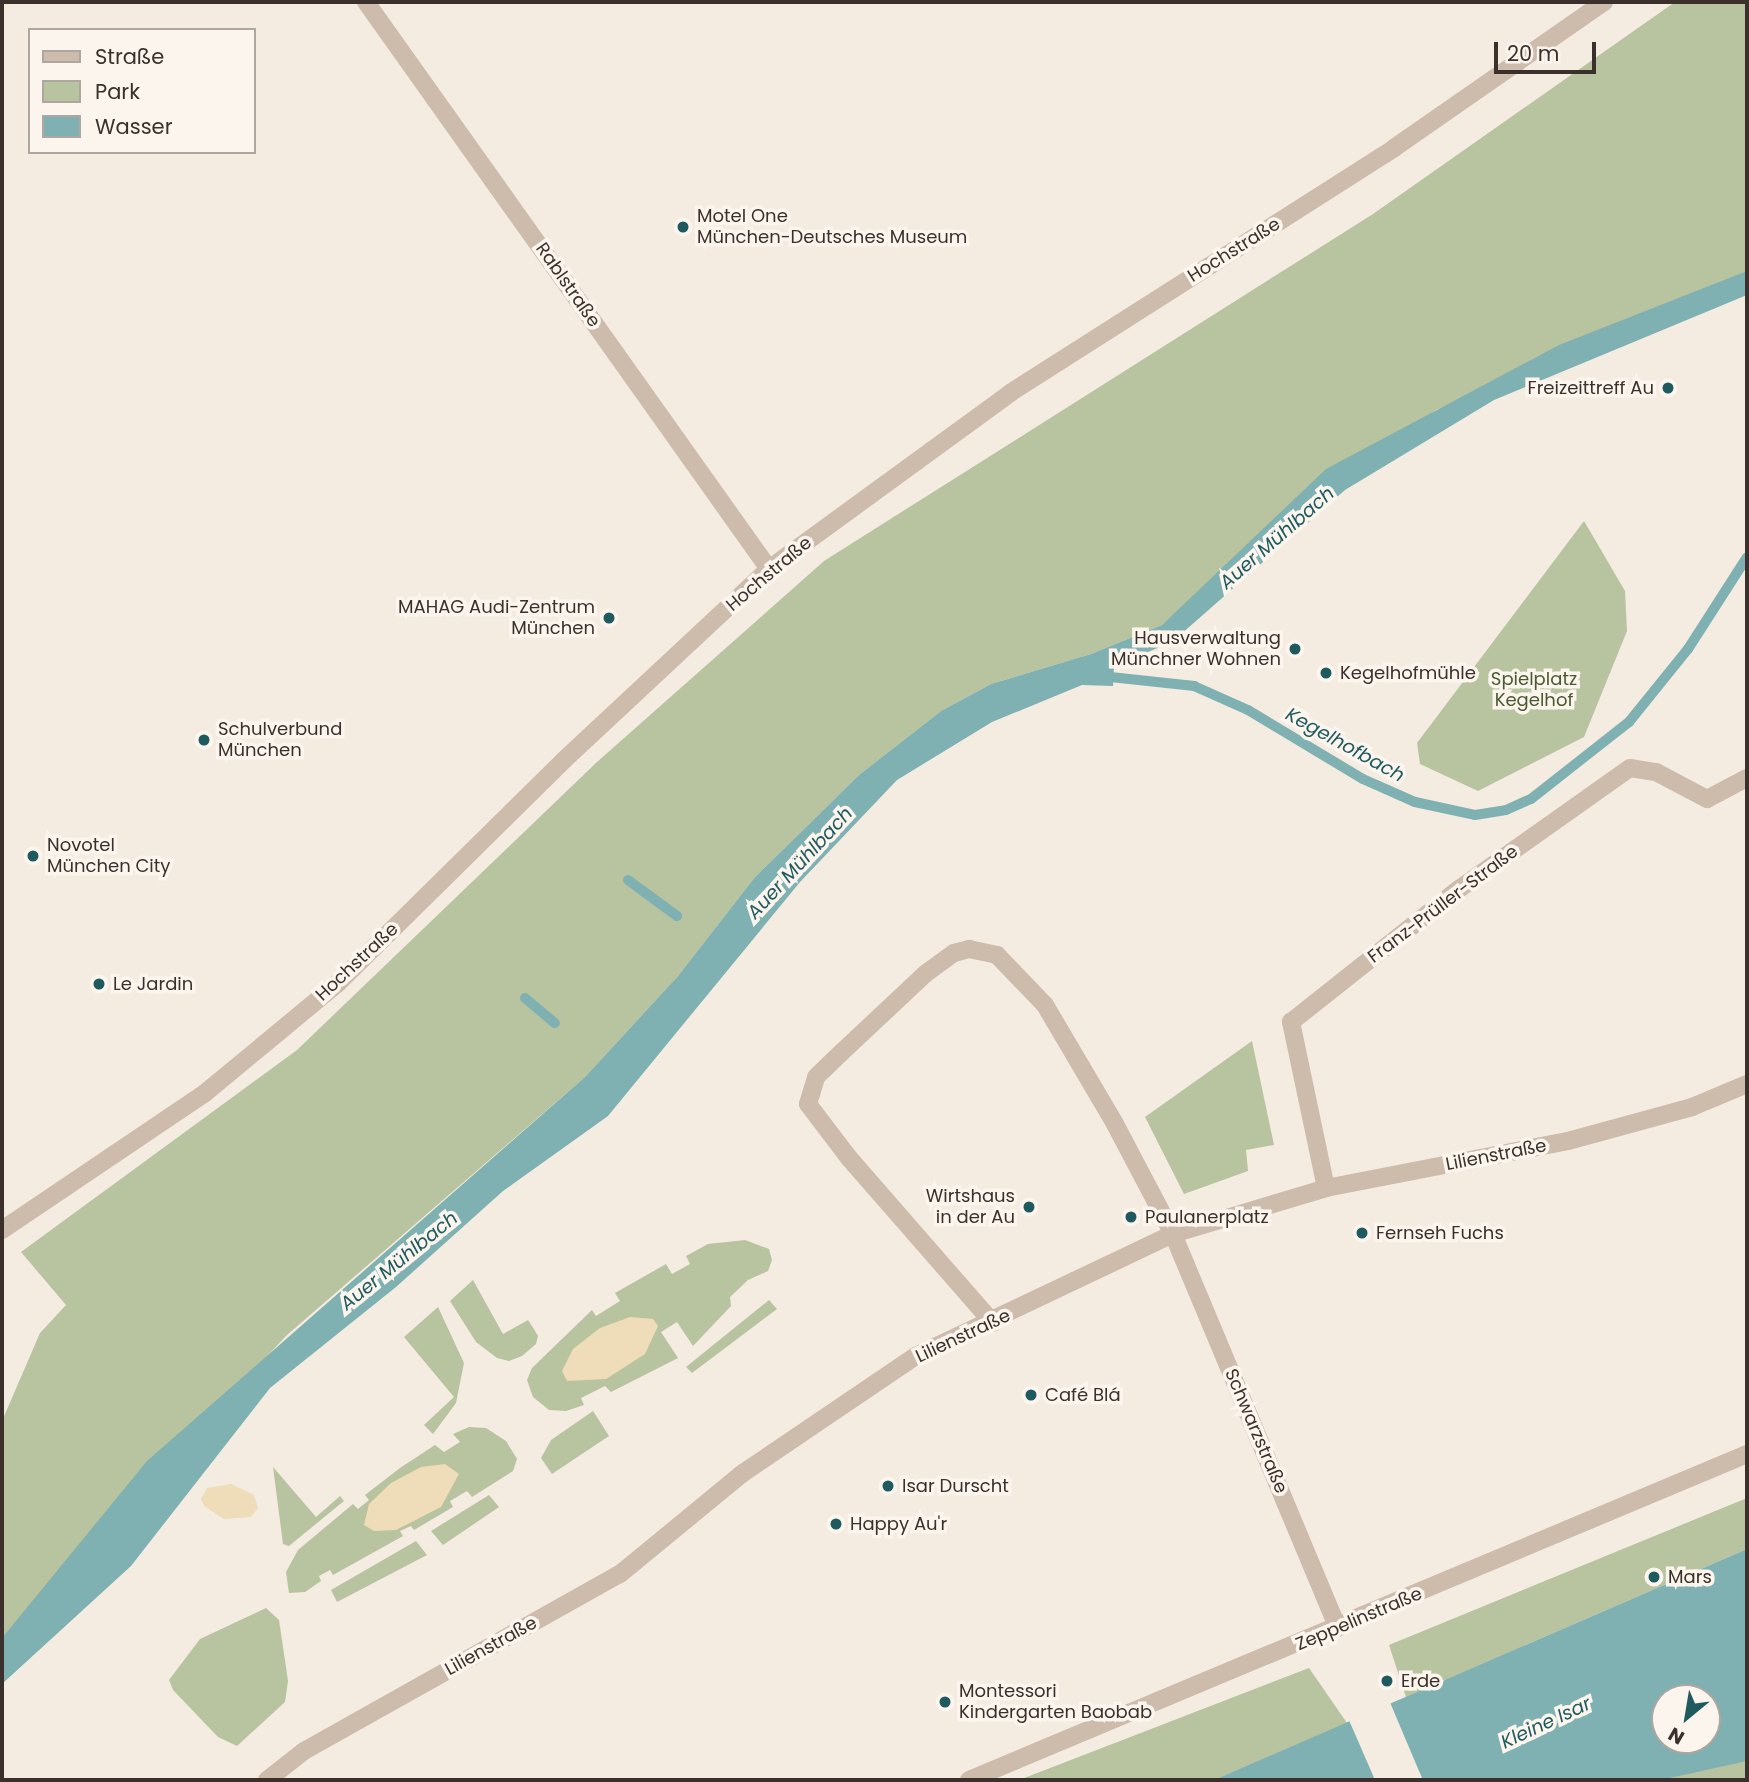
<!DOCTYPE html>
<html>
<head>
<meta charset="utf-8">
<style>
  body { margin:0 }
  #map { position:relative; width:1749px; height:1782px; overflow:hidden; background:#f4ebe1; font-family:Poppins,sans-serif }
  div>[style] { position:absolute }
  .green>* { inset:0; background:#b8c4a0 }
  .sand>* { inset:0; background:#efdcb8 }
  .water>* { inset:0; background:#7fb0b2 }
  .pier>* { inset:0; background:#f4ebe1 }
  .stream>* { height:10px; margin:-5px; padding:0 5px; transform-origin:5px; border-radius:5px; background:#7fb0b2 }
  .minor>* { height:18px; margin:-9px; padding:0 9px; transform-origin:9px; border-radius:9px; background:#cdbbac }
  .dots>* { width:19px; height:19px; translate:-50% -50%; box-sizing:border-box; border:4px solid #fbf5ee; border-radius:50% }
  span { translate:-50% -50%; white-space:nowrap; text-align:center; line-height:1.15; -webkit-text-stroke:7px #fbf5ee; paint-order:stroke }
  .poi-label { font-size:18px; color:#3b302b }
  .left { translate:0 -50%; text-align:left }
  .right { translate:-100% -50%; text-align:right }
  .street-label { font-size:18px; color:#3b302b }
  .park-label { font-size:18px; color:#4a5a2e }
  .water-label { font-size:19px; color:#1f5a5e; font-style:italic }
  .frame { position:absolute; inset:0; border:4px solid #3b302b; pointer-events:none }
  .legend { position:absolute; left:28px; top:28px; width:228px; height:126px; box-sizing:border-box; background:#fbf5ee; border:2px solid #aea6a0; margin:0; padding:9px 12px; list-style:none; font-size:21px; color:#3b302b }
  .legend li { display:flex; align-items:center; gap:14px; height:35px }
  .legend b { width:35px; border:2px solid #aea6a0 }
  .north { position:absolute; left:1651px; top:1684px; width:70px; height:70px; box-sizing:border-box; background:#fbf5ee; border:2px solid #aea6a0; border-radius:50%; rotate:210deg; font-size:19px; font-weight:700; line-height:28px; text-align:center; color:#3b302b }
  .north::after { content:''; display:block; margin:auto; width:24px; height:32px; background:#1f5a5e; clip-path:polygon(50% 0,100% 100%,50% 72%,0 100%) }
  .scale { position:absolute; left:1494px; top:42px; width:102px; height:32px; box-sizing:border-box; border:4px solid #3b302b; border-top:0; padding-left:9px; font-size:21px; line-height:24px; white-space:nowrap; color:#3b302b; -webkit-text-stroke:5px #fbf5ee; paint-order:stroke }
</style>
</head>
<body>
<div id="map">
  <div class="green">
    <i style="clip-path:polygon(1675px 2px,1747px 2px,1747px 271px,1436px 410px,1216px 577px,1162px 625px,1091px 654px,991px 684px,941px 711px,859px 775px,755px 877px,678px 976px,585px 1077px,287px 1335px,2px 1638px,2px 1421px,40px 1333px,66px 1305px,21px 1252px,297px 1050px,597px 762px,824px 561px,1373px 214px)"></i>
    <i style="clip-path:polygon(1584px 521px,1625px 591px,1627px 631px,1584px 737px,1478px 791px,1420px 764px,1417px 743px)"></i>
    <i style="clip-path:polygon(1252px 1041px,1274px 1145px,1246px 1150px,1248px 1171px,1184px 1194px,1145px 1117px)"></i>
    <i style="clip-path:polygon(745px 1240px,769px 1249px,772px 1260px,768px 1271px,748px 1280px,730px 1297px,731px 1306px,693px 1346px,677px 1322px,661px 1332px,678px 1358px,611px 1392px,605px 1386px,581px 1398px,584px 1405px,566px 1411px,549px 1410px,533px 1397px,527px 1380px,532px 1368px,592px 1310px,596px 1316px,620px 1301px,615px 1293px,666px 1264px,672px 1274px,690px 1264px,686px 1256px,708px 1244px)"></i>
    <i style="clip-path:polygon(473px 1280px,503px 1334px,528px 1320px,532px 1326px,538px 1336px,536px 1344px,522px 1356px,509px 1361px,497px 1358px,476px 1342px,450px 1301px)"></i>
    <i style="clip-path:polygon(769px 1300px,777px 1309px,692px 1373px,686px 1367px)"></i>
    <i style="clip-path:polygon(438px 1307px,464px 1363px,456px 1403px,433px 1434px,424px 1425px,454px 1397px,404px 1337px)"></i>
    <i style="clip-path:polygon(593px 1411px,609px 1436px,552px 1474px,541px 1458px,551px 1440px)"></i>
    <i style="clip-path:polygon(469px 1427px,486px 1428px,506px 1441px,517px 1459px,513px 1471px,472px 1497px,467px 1491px,450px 1501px,453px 1507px,414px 1530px,411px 1526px,400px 1531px,403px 1536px,333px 1575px,330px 1570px,319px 1576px,321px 1581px,305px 1592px,289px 1593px,286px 1572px,298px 1550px,353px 1504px,358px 1509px,369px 1500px,365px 1495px,400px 1468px,435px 1445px,444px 1452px,460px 1442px,453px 1434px)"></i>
    <i style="clip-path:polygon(273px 1467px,316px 1517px,340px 1496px,344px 1501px,289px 1546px,283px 1544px)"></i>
    <i style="clip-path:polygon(489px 1495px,499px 1507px,443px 1545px,431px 1531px)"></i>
    <i style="clip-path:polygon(1747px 1498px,1747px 1549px,1406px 1697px,1389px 1645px)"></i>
    <i style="clip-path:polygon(416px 1541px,427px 1555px,337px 1602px,331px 1590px)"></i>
    <i style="clip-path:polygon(266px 1608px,279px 1620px,288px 1681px,285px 1702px,237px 1746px,218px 1737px,173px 1690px,169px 1680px,200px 1639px)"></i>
    <i style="clip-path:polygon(1309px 1668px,1347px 1723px,1214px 1780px,1019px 1780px)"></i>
    <i style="clip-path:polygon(1747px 1761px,1747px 1780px,1661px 1780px,1722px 1765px)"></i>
  </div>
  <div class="sand">
    <i style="clip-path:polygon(630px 1317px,653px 1319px,658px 1326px,645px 1354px,606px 1379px,567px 1381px,562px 1371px,573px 1349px,600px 1328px)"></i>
    <i style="clip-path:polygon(445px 1464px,459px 1474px,441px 1507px,396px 1530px,374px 1531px,364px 1525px,369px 1504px,391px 1483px,421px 1467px)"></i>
    <i style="clip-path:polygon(231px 1484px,254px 1495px,258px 1508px,251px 1517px,224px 1519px,204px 1506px,201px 1499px,207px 1488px)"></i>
  </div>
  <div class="water">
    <i style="clip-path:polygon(1747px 271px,1747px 295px,1494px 400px,1345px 490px,1172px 642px,1114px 666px,1113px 686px,1082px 685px,992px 722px,897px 780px,800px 882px,608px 1116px,503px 1191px,396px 1287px,270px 1388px,131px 1566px,2px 1684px,2px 1638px,147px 1461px,585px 1077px,678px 976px,755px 877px,859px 775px,941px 711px,991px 684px,1091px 654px,1162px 625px,1326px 469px,1559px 345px)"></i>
    <i style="clip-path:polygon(evenodd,1747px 1549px,1747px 1761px,1661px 1780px,1214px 1780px,1747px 1549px,1665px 1698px,1707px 1698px,1707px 1740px,1665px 1740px,1665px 1698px)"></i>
  </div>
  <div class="pier">
    <i style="clip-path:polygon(1389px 1700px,1419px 1771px,1423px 1780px,1375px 1780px,1348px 1718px)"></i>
  </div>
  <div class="stream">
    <i style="left:1101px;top:676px;width:94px;rotate:6.1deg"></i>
    <i style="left:1194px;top:686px;width:59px;rotate:24deg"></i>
    <i style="left:1248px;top:710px;width:134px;rotate:31deg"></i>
    <i style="left:1363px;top:779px;width:57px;rotate:23.9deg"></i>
    <i style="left:1415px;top:802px;width:61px;rotate:12.2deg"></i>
    <i style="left:1475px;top:815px;width:31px;rotate:-9deg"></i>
    <i style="left:1506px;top:810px;width:27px;rotate:-24deg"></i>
    <i style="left:1531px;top:799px;width:125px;rotate:-38.2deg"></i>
    <i style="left:1629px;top:722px;width:94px;rotate:-51.1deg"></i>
    <i style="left:1688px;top:649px;width:109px;rotate:-57.3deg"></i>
    <i style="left:628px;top:880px;width:61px;rotate:36.3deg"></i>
    <i style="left:525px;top:998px;width:39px;rotate:40deg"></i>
  </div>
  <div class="minor">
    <i style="left:366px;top:2px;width:696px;rotate:54.6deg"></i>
    <i style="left:1326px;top:1188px;width:170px;rotate:-101.9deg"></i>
    <i style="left:1291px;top:1022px;width:214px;rotate:-38.4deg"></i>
    <i style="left:1459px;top:889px;width:209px;rotate:-35.3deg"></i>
    <i style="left:1630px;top:768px;width:26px;rotate:9deg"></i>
    <i style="left:1656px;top:772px;width:58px;rotate:27.9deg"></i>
    <i style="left:1707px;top:799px;width:45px;rotate:-27.7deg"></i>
    <i style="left:2px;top:1230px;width:245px;rotate:-34deg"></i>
    <i style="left:205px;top:1093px;width:173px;rotate:-39.6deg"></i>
    <i style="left:338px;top:983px;width:317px;rotate:-44.6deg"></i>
    <i style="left:564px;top:760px;width:280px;rotate:-43deg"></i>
    <i style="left:769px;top:569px;width:298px;rotate:-36.1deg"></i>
    <i style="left:1010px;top:393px;width:456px;rotate:-32.5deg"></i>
    <i style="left:1394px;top:148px;width:256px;rotate:-34.8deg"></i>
    <i style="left:993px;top:1323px;width:219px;rotate:-131.1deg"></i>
    <i style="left:849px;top:1158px;width:68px;rotate:-127.2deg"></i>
    <i style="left:808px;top:1104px;width:28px;rotate:-73deg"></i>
    <i style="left:816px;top:1077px;width:36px;rotate:-44deg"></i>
    <i style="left:842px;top:1052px;width:114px;rotate:-43.2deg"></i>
    <i style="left:925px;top:974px;width:36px;rotate:-36deg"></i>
    <i style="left:954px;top:953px;width:16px;rotate:-15deg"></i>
    <i style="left:969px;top:949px;width:29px;rotate:12deg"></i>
    <i style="left:997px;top:955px;width:69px;rotate:46.2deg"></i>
    <i style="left:1045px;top:1005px;width:138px;rotate:59.5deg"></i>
    <i style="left:1115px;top:1124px;width:124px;rotate:62.2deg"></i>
    <i style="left:1173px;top:1234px;width:427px;rotate:67.3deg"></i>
    <i style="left:267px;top:1780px;width:47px;rotate:-38.1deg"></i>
    <i style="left:304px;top:1751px;width:362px;rotate:-29.3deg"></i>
    <i style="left:620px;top:1574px;width:159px;rotate:-39.4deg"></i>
    <i style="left:743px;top:1473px;width:209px;rotate:-34.1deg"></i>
    <i style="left:916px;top:1356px;width:284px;rotate:-25.4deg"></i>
    <i style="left:1173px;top:1234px;width:160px;rotate:-16.7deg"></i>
    <i style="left:1326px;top:1188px;width:247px;rotate:-11deg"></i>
    <i style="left:1568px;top:1141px;width:129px;rotate:-15.3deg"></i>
    <i style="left:1692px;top:1107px;width:60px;rotate:-22.7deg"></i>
    <i style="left:969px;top:1780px;width:844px;rotate:-22.73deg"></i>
  </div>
  <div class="dots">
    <i style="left:683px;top:227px;background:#1f5a5e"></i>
    <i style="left:1668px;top:388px;background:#1f5a5e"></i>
    <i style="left:609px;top:618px;background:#1f5a5e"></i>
    <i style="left:1295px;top:649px;background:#1f5a5e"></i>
    <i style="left:1326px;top:673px;background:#1f5a5e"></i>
    <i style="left:204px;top:740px;background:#1f5a5e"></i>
    <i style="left:33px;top:856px;background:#1f5a5e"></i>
    <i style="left:99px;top:984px;background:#1f5a5e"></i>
    <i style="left:1029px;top:1207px;background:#1f5a5e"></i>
    <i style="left:1131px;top:1217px;background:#1f5a5e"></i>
    <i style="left:1362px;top:1233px;background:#1f5a5e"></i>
    <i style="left:1031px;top:1395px;background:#1f5a5e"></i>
    <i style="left:888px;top:1486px;background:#1f5a5e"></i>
    <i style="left:836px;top:1524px;background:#1f5a5e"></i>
    <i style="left:1654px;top:1577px;background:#1f5a5e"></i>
    <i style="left:1387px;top:1681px;background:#1f5a5e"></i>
    <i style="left:945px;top:1702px;background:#1f5a5e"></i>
  </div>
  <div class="poi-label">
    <span class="left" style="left:697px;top:227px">Motel One<br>München-Deutsches Museum</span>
    <span class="right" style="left:1654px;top:388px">Freizeittreff Au</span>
    <span class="right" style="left:595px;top:618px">MAHAG Audi-Zentrum<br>München</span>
    <span class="right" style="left:1281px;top:649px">Hausverwaltung<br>Münchner Wohnen</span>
    <span class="left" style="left:1340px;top:673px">Kegelhofmühle</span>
    <span class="left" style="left:218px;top:740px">Schulverbund<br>München</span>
    <span class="left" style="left:47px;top:856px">Novotel<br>München City</span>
    <span class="left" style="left:113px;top:984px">Le Jardin</span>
    <span class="right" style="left:1015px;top:1207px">Wirtshaus<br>in der Au</span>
    <span class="left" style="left:1145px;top:1217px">Paulanerplatz</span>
    <span class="left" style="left:1376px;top:1233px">Fernseh Fuchs</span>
    <span class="left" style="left:1045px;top:1395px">Café Blá</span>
    <span class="left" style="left:902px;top:1486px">Isar Durscht</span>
    <span class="left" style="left:850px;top:1524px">Happy Au'r</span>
    <span class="left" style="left:1668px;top:1577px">Mars</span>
    <span class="left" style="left:1401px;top:1681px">Erde</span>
    <span class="left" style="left:959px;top:1702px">Montessori<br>Kindergarten Baobab</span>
  </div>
  <div class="street-label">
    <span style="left:1234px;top:250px;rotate:-32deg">Hochstraße</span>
    <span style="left:568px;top:285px;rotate:55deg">Rablstraße</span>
    <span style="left:769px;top:574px;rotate:-40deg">Hochstraße</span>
    <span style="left:1443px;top:904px;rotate:-37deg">Franz-Prüller-Straße</span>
    <span style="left:357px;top:962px;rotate:-43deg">Hochstraße</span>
    <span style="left:1496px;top:1155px;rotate:-11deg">Lilienstraße</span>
    <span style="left:963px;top:1336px;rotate:-25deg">Lilienstraße</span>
    <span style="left:1256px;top:1431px;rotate:67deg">Schwarzstraße</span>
    <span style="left:1359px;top:1619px;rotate:-23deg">Zeppelinstraße</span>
    <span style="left:491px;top:1646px;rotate:-29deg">Lilienstraße</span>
  </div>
  <div class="park-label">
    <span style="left:1534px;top:690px">Spielplatz<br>Kegelhof</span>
  </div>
  <div class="water-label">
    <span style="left:1277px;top:538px;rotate:-41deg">Auer Mühlbach</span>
    <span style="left:1345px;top:745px;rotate:29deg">Kegelhofbach</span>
    <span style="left:800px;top:863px;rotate:-47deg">Auer Mühlbach</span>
    <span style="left:399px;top:1261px;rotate:-39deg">Auer Mühlbach</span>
    <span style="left:1546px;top:1723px;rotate:-25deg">Kleine Isar</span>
  </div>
  <div class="frame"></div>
  <ul class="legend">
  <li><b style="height:9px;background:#cdbbac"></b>Straße</li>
  <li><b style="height:19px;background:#b8c4a0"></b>Park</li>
  <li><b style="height:19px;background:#7fb0b2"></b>Wasser</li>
  </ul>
  <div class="north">N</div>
  <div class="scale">20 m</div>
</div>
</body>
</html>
